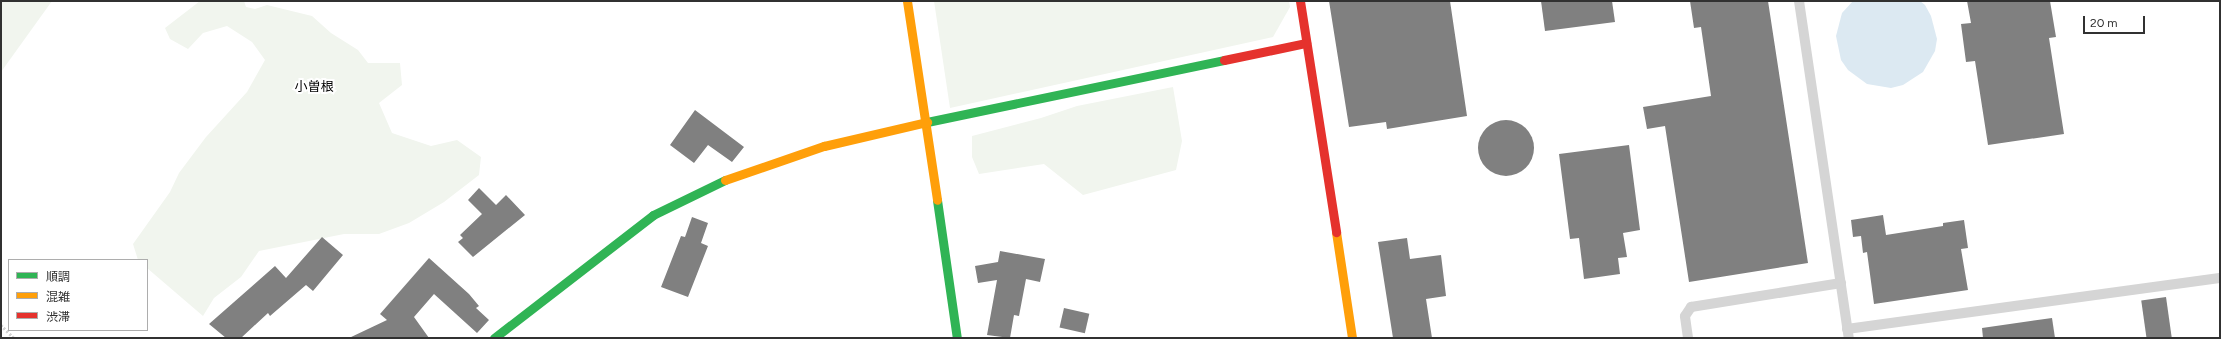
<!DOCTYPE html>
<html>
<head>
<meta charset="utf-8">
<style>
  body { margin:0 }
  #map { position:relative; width:2221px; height:339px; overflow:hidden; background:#fff; font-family:Figtree,"Noto Sans JP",sans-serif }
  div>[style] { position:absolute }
  .green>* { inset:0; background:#f1f5ee }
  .water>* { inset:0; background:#dce9f2 }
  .building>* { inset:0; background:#808080; transform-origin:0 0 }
  .round { border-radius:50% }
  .path>* { height:2.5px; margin-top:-1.25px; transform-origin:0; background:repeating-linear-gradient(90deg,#d5d5d5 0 2px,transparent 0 4px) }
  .lane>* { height:10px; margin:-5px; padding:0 5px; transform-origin:5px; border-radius:5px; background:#d5d5d5 }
  .fast>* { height:9px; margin:-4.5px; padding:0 4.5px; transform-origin:4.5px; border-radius:4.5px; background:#30b455 }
  .slow>* { height:9px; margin:-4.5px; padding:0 4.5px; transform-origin:4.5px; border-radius:4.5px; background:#ff9f0a }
  .jam>* { height:9px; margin:-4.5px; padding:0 4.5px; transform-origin:4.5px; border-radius:4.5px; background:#e5322d }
  span { translate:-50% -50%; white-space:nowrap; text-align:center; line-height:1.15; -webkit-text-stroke:4px #fff; paint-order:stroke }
  .neighbourhood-label { font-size:13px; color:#000 }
  .frame { position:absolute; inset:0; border:2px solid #313131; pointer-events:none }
  .legend { position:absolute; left:8px; top:259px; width:140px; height:72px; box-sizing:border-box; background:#fff; border:1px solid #adadad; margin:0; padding:5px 7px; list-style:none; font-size:12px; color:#313131 }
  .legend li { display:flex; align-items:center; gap:8px; height:20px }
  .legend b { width:20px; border:1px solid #adadad }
  .scale { position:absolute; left:2083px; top:16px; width:62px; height:18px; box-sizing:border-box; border:2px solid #313131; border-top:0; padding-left:5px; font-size:12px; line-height:14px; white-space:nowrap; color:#313131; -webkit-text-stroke:3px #fff; paint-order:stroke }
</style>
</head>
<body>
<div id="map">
  <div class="green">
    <i style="clip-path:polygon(1px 1px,52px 1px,1px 72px)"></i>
    <i style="clip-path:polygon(200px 1px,244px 1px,246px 7px,255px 9px,267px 5px,312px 16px,331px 33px,358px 50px,368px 63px,400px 63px,402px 85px,379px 103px,392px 133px,431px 146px,457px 140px,481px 157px,479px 175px,444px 202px,409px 223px,379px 234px,344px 234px,259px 251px,241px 277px,214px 298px,203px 316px,147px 268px,147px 260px,138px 260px,133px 244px,170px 192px,179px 173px,206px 137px,247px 92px,265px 60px,252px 42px,227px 26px,203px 33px,188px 49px,170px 39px,165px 28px)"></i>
    <i style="clip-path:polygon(934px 1px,1289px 1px,1290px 7px,1273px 37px,950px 108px)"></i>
    <i style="clip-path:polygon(1173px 87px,1182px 141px,1176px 170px,1083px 195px,1044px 164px,979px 174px,972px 157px,972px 136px,1041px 118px,1077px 106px)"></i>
  </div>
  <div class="water">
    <i style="clip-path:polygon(1853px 1px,1920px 1px,1925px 5px,1931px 16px,1937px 39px,1935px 51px,1923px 72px,1903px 85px,1891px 88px,1867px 84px,1848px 70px,1841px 60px,1836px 36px,1842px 13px)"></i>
  </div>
  <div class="building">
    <i style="clip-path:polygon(1329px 1px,1450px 1px,1467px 116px,1387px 129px,1386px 122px,1349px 127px)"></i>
    <i style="clip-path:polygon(1541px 1px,1612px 1px,1615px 22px,1545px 31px)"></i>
    <i style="clip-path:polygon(1690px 1px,1768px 1px,1808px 263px,1689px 282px,1665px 126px,1647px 129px,1643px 107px,1711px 96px,1701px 27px,1694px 28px)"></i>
    <i style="clip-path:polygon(1967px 1px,2050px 1px,2056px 37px,2049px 38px,2064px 134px,1988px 145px,1975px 61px,1966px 62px,1961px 24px,1971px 23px)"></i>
    <i style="clip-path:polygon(695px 110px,744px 147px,732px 162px,708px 145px,694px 163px,670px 145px)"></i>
    <i class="round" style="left:1478px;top:120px;width:56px;height:56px"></i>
    <i style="clip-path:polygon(1629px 145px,1640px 230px,1623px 233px,1627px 257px,1618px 258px,1620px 274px,1584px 279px,1579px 238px,1570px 239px,1559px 154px)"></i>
    <i style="clip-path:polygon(479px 188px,496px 205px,506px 195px,525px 215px,473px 257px,458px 242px,463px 238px,460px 235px,482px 214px,468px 200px)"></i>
    <i style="clip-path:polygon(1883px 215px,1886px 235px,1943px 226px,1943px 223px,1964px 220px,1968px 248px,1961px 249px,1968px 290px,1874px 304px,1867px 252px,1863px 253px,1861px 236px,1853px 237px,1851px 220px)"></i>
    <i style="clip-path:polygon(692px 217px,708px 223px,701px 243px,708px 246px,688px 297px,661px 287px,681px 236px,685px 237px)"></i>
    <i style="clip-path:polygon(322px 237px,343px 255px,313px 291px,306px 285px,270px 316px,268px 313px,241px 338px,226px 338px,209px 324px,275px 266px,286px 278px)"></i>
    <i style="clip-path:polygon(1407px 238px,1410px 259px,1441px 255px,1446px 296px,1426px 299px,1432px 338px,1393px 338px,1378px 242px)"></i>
    <i style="clip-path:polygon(1000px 251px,1045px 259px,1040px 282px,1026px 279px,1019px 316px,1014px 315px,1010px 338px,987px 335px,997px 280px,978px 283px,975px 266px,998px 262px)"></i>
    <i style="clip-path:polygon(429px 258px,469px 294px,479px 306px,476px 308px,489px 320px,477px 333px,434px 294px,414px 317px,429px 338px,349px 338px,387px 320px,380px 314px)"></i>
    <i style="left:2166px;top:297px;width:41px;height:25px;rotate:82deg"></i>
    <i style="left:1064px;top:308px;width:26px;height:20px;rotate:13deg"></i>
    <i style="clip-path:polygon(2052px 318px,2055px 338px,1983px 338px,1982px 328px)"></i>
  </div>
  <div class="path">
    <i style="left:1px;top:325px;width:18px;rotate:45deg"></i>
  </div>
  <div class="lane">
    <i style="left:1799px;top:1px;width:341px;rotate:81.6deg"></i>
    <i style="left:1847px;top:329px;width:376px;rotate:-7.8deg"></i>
    <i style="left:1688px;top:338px;width:22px;rotate:-98deg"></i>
    <i style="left:1685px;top:316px;width:11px;rotate:-56deg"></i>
    <i style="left:1691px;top:307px;width:152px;rotate:-9.1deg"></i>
  </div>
  <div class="fast">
    <i style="left:927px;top:122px;width:303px;rotate:-11.8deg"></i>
    <i style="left:937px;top:200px;width:139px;rotate:81.8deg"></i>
    <i style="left:494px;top:338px;width:201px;rotate:-37.7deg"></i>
    <i style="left:653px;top:215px;width:80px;rotate:-25.9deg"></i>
  </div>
  <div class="slow">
    <i style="left:907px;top:1px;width:201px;rotate:81.4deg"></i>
    <i style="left:725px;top:180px;width:105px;rotate:-19deg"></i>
    <i style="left:824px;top:146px;width:106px;rotate:-13.1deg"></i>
    <i style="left:1336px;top:232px;width:107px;rotate:81.4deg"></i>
  </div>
  <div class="jam">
    <i style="left:1300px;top:1px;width:234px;rotate:81.1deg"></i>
    <i style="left:1224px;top:60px;width:84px;rotate:-11.7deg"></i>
  </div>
  <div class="neighbourhood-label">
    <span style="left:314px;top:87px">小曽根</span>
  </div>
  <div class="frame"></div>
  <ul class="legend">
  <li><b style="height:5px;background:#30b455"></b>順調</li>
  <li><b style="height:5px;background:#ff9f0a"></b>混雑</li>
  <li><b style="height:5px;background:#e5322d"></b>渋滞</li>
  </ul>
  <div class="scale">20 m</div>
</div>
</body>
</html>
